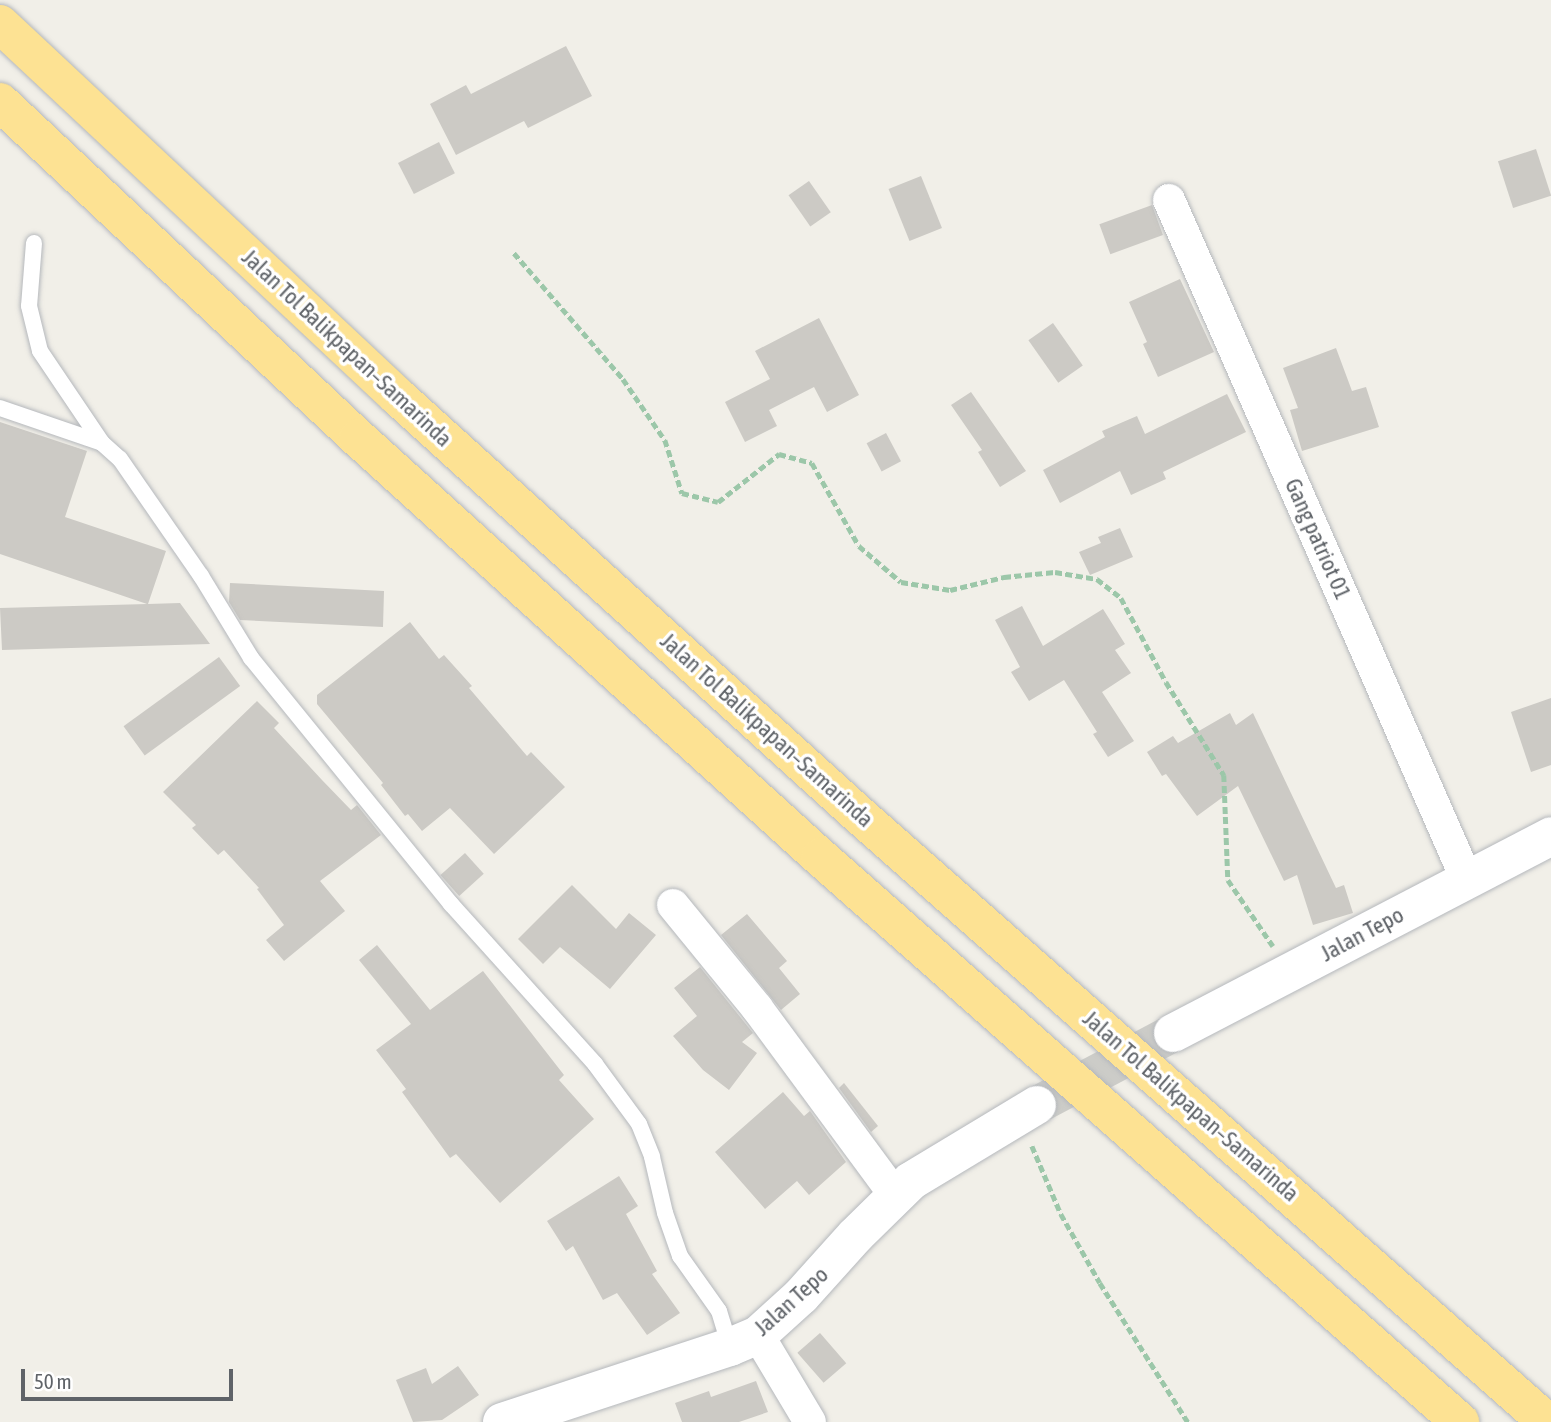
<!DOCTYPE html>
<html>
<head>
<meta charset="utf-8">
<style>
  body { margin:0 }
  #map { position:relative; width:1551px; height:1422px; overflow:hidden; background:#f1efe8; font-family:"Asap Condensed",sans-serif }
  div>[style] { position:absolute }
  .building>* { inset:0; background:#cccac5; transform-origin:0 0 }
  .secondary-tunnel>* { height:38px; margin-top:-19px; transform-origin:0; background:repeating-linear-gradient(90deg,#ccccc8 0 38px,transparent 0 57px) }
  .path>* { height:4.5px; margin-top:-2.25px; transform-origin:0; background:repeating-linear-gradient(90deg,#9cc7a9 0 7px,transparent 0 10.5px) }
  .roads { filter:drop-shadow(0 0 2px #b5b8bc) drop-shadow(0 0 2px #b5b8bc) }
  .lane>* { height:16px; margin:-8px; padding:0 8px; transform-origin:8px; border-radius:8px; background:#fff }
  .street>* { height:32px; margin:-16px; padding:0 16px; transform-origin:16px; border-radius:16px; background:#fff }
  .secondary>* { height:38px; margin:-19px; padding:0 19px; transform-origin:19px; border-radius:19px; background:#fff }
  .highway>* { height:38px; margin:-19px; padding:0 19px; transform-origin:19px; border-radius:19px; background:#fde293 }
  span { translate:-50% -50%; white-space:nowrap; text-align:center; line-height:1.15; -webkit-text-stroke:7px #fff; paint-order:stroke }
  .street-label { font-size:23px; color:#5f6368 }
  .scale { position:absolute; left:21px; top:1369px; width:212px; height:32px; box-sizing:border-box; border:4px solid #5f6368; border-top:0; padding-left:9px; font-size:21px; line-height:24px; white-space:nowrap; color:#5f6368; -webkit-text-stroke:5px #fff; paint-order:stroke }
</style>
</head>
<body>
<div id="map">
  <div class="building">
    <i style="clip-path:polygon(566px 46px,592px 96px,528px 128px,524px 121px,456px 155px,430px 104px,466px 85px,471px 94px)"></i>
    <i style="left:439px;top:142px;width:35px;height:46px;rotate:63deg"></i>
    <i style="left:1536px;top:149px;width:49px;height:40px;rotate:72deg"></i>
    <i style="left:921px;top:176px;width:56px;height:35px;rotate:68deg"></i>
    <i style="left:809px;top:181px;width:38px;height:25px;rotate:55deg"></i>
    <i style="left:1152px;top:205px;width:32px;height:56px;rotate:70deg"></i>
    <i style="clip-path:polygon(1180px 279px,1214px 352px,1158px 377px,1143px 344px,1147px 342px,1129px 302px)"></i>
    <i style="clip-path:polygon(819px 318px,859px 395px,827px 412px,814px 387px,769px 410px,777px 426px,745px 442px,725px 402px,770px 379px,755px 351px)"></i>
    <i style="left:1053px;top:323px;width:52px;height:30px;rotate:55deg"></i>
    <i style="clip-path:polygon(1336px 348px,1352px 391px,1366px 387px,1379px 427px,1302px 451px,1290px 410px,1298px 408px,1283px 368px)"></i>
    <i style="clip-path:polygon(971px 392px,1026px 471px,1000px 487px,978px 452px,982px 450px,951px 405px)"></i>
    <i style="clip-path:polygon(1227px 394px,1246px 432px,1163px 472px,1166px 479px,1131px 495px,1120px 471px,1060px 503px,1043px 470px,1105px 437px,1102px 431px,1137px 416px,1145px 434px)"></i>
    <i style="clip-path:polygon(0 422px,87px 451px,65px 517px,166px 551px,148px 604px,180px 603px,210px 644px,2px 650px,0 608px,147px 604px,0 554px)"></i>
    <i style="left:886px;top:433px;width:32px;height:22px;rotate:62deg"></i>
    <i style="clip-path:polygon(1120px 528px,1133px 557px,1090px 575px,1079px 552px,1101px 543px,1098px 537px)"></i>
    <i style="clip-path:polygon(230px 583px,384px 591px,383px 627px,240px 620px,229px 602px)"></i>
    <i style="clip-path:polygon(1022px 606px,1043px 646px,1103px 609px,1125px 644px,1115px 650px,1131px 673px,1102px 692px,1134px 741px,1108px 757px,1093px 734px,1097px 732px,1064px 680px,1029px 701px,1011px 672px,1020px 667px,995px 620px)"></i>
    <i style="clip-path:polygon(410px 622px,439px 659px,444px 655px,472px 686px,469px 688px,527px 756px,531px 752px,565px 787px,494px 854px,450px 808px,422px 831px,408px 814px,405px 816px,381px 785px,383px 783px,317px 704px,317px 695px)"></i>
    <i style="left:219px;top:657px;width:36px;height:118px;rotate:54deg"></i>
    <i style="clip-path:polygon(1551px 698px,1551px 765px,1531px 772px,1511px 712px)"></i>
    <i style="clip-path:polygon(257px 701px,279px 723px,274px 728px,322px 780px,351px 810px,357px 805px,381px 835px,320px 881px,345px 911px,284px 961px,266px 940px,284px 925px,257px 889px,259px 888px,224px 850px,218px 855px,192px 828px,196px 825px,163px 792px)"></i>
    <i style="clip-path:polygon(1230px 713px,1236px 725px,1253px 713px,1336px 888px,1344px 885px,1353px 913px,1313px 925px,1297px 875px,1284px 881px,1238px 786px,1197px 816px,1166px 774px,1162px 776px,1147px 752px,1173px 736px,1178px 743px)"></i>
    <i style="left:465px;top:853px;width:28px;height:33px;rotate:48deg"></i>
    <i style="clip-path:polygon(572px 885px,616px 929px,629px 913px,656px 935px,610px 989px,560px 947px,543px 964px,518px 939px)"></i>
    <i style="clip-path:polygon(747px 914px,787px 961px,779px 968px,800px 994px,781px 1010px,721px 935px)"></i>
    <i style="clip-path:polygon(377px 945px,430px 1010px,483px 971px,564px 1075px,559px 1080px,594px 1119px,500px 1203px,456px 1154px,450px 1158px,402px 1092px,406px 1089px,376px 1050px,411px 1024px,359px 960px)"></i>
    <i style="clip-path:polygon(700px 967px,753px 1033px,742px 1042px,757px 1053px,729px 1090px,703px 1070px,673px 1036px,697px 1016px,674px 988px)"></i>
    <i style="clip-path:polygon(844px 1083px,878px 1126px,871px 1132px,839px 1088px)"></i>
    <i style="clip-path:polygon(783px 1092px,804px 1116px,810px 1111px,846px 1162px,809px 1195px,797px 1181px,765px 1209px,715px 1152px)"></i>
    <i style="clip-path:polygon(619px 1176px,638px 1206px,626px 1214px,657px 1271px,652px 1274px,680px 1313px,647px 1335px,617px 1293px,603px 1300px,573px 1246px,566px 1251px,547px 1221px)"></i>
    <i style="left:820px;top:1333px;width:40px;height:30px;rotate:49deg"></i>
    <i style="clip-path:polygon(458px 1366px,479px 1395px,442px 1420px,413px 1422px,396px 1380px,426px 1368px,432px 1384px)"></i>
    <i style="clip-path:polygon(756px 1381px,768px 1412px,739px 1422px,682px 1422px,675px 1403px,709px 1391px,711px 1397px)"></i>
  </div>
  <div class="secondary-tunnel">
    <i style="left:1037px;top:1105px;width:154px;rotate:-27.9deg"></i>
  </div>
  <div class="path">
    <i style="left:514px;top:253px;width:167px;rotate:49.1deg"></i>
    <i style="left:623px;top:379px;width:74px;rotate:55.5deg"></i>
    <i style="left:665px;top:440px;width:56px;rotate:72.2deg"></i>
    <i style="left:682px;top:493px;width:37px;rotate:14deg"></i>
    <i style="left:718px;top:502px;width:78px;rotate:-38.2deg"></i>
    <i style="left:779px;top:454px;width:34px;rotate:15deg"></i>
    <i style="left:812px;top:463px;width:95px;rotate:60.5deg"></i>
    <i style="left:859px;top:546px;width:55px;rotate:40.6deg"></i>
    <i style="left:901px;top:582px;width:50px;rotate:9.3deg"></i>
    <i style="left:950px;top:590px;width:56px;rotate:-13.5deg"></i>
    <i style="left:1004px;top:577px;width:51px;rotate:-5.6deg"></i>
    <i style="left:1055px;top:572px;width:43px;rotate:9.5deg"></i>
    <i style="left:1097px;top:579px;width:31px;rotate:38deg"></i>
    <i style="left:1121px;top:598px;width:95px;rotate:61.8deg"></i>
    <i style="left:1166px;top:682px;width:110px;rotate:58.1deg"></i>
    <i style="left:1224px;top:775px;width:105px;rotate:87.8deg"></i>
    <i style="left:1228px;top:880px;width:80px;rotate:55.7deg"></i>
    <i style="left:1032px;top:1146px;width:74px;rotate:66.9deg"></i>
    <i style="left:1061px;top:1214px;width:79px;rotate:60.5deg"></i>
    <i style="left:1100px;top:1283px;width:165px;rotate:57.7deg"></i>
  </div>
  <div class="roads">
    <div class="lane">
      <i style="left:34px;top:243px;width:63px;rotate:94.5deg"></i>
      <i style="left:29px;top:306px;width:46px;rotate:76.3deg"></i>
      <i style="left:40px;top:351px;width:111px;rotate:56deg"></i>
      <i style="left:102px;top:443px;width:24px;rotate:42deg"></i>
      <i style="left:120px;top:459px;width:142px;rotate:55.3deg"></i>
      <i style="left:201px;top:576px;width:96px;rotate:58.6deg"></i>
      <i style="left:251px;top:658px;width:317px;rotate:50.9deg"></i>
      <i style="left:451px;top:904px;width:215px;rotate:48deg"></i>
      <i style="left:595px;top:1064px;width:74px;rotate:53.7deg"></i>
      <i style="left:639px;top:1124px;width:35px;rotate:68deg"></i>
      <i style="left:652px;top:1157px;width:57px;rotate:76.9deg"></i>
      <i style="left:665px;top:1213px;width:46px;rotate:70.8deg"></i>
      <i style="left:680px;top:1256px;width:67px;rotate:54.7deg"></i>
      <i style="left:719px;top:1311px;width:38px;rotate:73deg"></i>
      <i style="left:0;top:408px;width:108px;rotate:18.9deg"></i>
    </div>
    <div class="street">
      <i style="left:1169px;top:200px;width:740px;rotate:66.34deg"></i>
      <i style="left:673px;top:905px;width:133px;rotate:50.8deg"></i>
      <i style="left:757px;top:1008px;width:231px;rotate:53.6deg"></i>
      <i style="left:758px;top:1335px;width:101px;rotate:59.1deg"></i>
    </div>
    <div class="secondary">
      <i style="left:1173px;top:1033px;width:426px;rotate:-27.5deg"></i>
      <i style="left:502px;top:1422px;width:240px;rotate:-18.2deg"></i>
      <i style="left:730px;top:1347px;width:30px;rotate:-23deg"></i>
      <i style="left:758px;top:1335px;width:58px;rotate:-42.2deg"></i>
      <i style="left:801px;top:1296px;width:81px;rotate:-48deg"></i>
      <i style="left:855px;top:1236px;width:78px;rotate:-44.5deg"></i>
      <i style="left:911px;top:1181px;width:147px;rotate:-31.1deg"></i>
    </div>
    <div class="highway">
      <i style="left:0;top:24px;width:544px;rotate:43.14deg"></i>
      <i style="left:397px;top:396px;width:622px;rotate:42.2deg"></i>
      <i style="left:858px;top:814px;width:919px;rotate:41.43deg"></i>
      <i style="left:0;top:102px;width:491px;rotate:43.2deg"></i>
      <i style="left:358px;top:438px;width:624px;rotate:42.21deg"></i>
      <i style="left:820px;top:857px;width:854px;rotate:41.44deg"></i>
    </div>
  </div>
  <div class="street-label">
    <span style="left:347px;top:348px;rotate:43deg">Jalan Tol Balikpapan–Samarinda</span>
    <span style="left:1318px;top:539px;rotate:66deg">Gang patriot 01</span>
    <span style="left:767px;top:730px;rotate:42deg">Jalan Tol Balikpapan–Samarinda</span>
    <span style="left:1362px;top:934px;rotate:-28deg">Jalan Tepo</span>
    <span style="left:1191px;top:1106px;rotate:41deg">Jalan Tol Balikpapan–Samarinda</span>
    <span style="left:791px;top:1301px;rotate:-42deg">Jalan Tepo</span>
  </div>
  <div class="scale">50 m</div>
</div>
</body>
</html>
